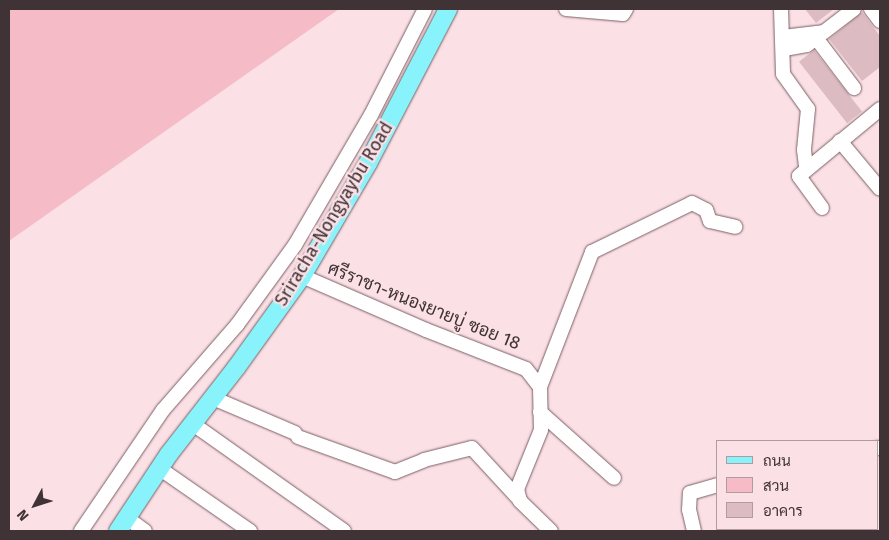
<!DOCTYPE html>
<html>
<head>
<meta charset="utf-8">
<style>
  body { margin:0 }
  #map { position:relative; width:889px; height:540px; overflow:hidden; background:#fbe0e5; font-family:"Fira Sans",Sarabun,sans-serif }
  div>[style] { position:absolute }
  .green>* { inset:0; background:#f5bcc8 }
  .building>* { inset:0; background:#dcbcc2; transform-origin:0 0 }
  .roads { filter:drop-shadow(0 0 1px #7a5e64) drop-shadow(0 0 1px #7a5e64) }
  .minor>* { height:14px; margin:-7px; padding:0 7px; transform-origin:7px; border-radius:7px; background:#fff }
  .major>* { height:18px; margin:-9px; padding:0 9px; transform-origin:9px; border-radius:9px; background:#88f3fa }
  span { translate:-50% -50%; white-space:nowrap; text-align:center; line-height:1.15; -webkit-text-stroke:4.5px #fbe0e5; paint-order:stroke }
  .street-label { font-size:18px; color:#403336 }
  .frame { position:absolute; inset:0; border:10px solid #403336; pointer-events:none }
  .legend { position:absolute; left:716px; top:440px; width:162px; height:90px; box-sizing:border-box; background:#fbe0e5; border:1px solid #b09b9f; margin:0; padding:6px 9px; list-style:none; font-size:15px; color:#403336 }
  .legend li { display:flex; align-items:center; gap:10px; height:25px }
  .legend b { width:25px; border:1px solid #b09b9f }
  .north { position:absolute; left:10px; top:480px; width:50px; height:50px; -webkit-text-stroke:4px #fbe0e5; paint-order:stroke; rotate:230deg; font-size:14px; font-weight:700; line-height:20px; text-align:center; color:#403336 }
  .north::after { content:''; display:block; margin:auto; width:18px; height:22px; background:#403336; clip-path:polygon(50% 0,100% 100%,50% 72%,0 100%) }
</style>
</head>
<body>
<div id="map">
  <div class="green">
    <i style="clip-path:polygon(9px 9px,339px 9px,9px 241px)"></i>
  </div>
  <div class="building">
    <i style="clip-path:polygon(805px 9px,834px 9px,816px 23px)"></i>
    <i style="clip-path:polygon(862px 12px,880px 36px,880px 67px,862px 81px,829px 39px)"></i>
    <i style="left:814px;top:50px;width:78px;height:19px;rotate:52deg"></i>
  </div>
  <div class="roads">
    <div class="minor">
      <i style="left:566px;top:9px;width:57px;rotate:5deg"></i>
      <i style="left:623px;top:14px;width:6px;rotate:-59deg"></i>
      <i style="left:781px;top:9px;width:65px;rotate:88.2deg"></i>
      <i style="left:783px;top:74px;width:43px;rotate:54.5deg"></i>
      <i style="left:808px;top:109px;width:41px;rotate:95.6deg"></i>
      <i style="left:804px;top:150px;width:17px;rotate:83deg"></i>
      <i style="left:871px;top:9px;width:15px;rotate:53deg"></i>
      <i style="left:813px;top:34px;width:68px;rotate:52.8deg"></i>
      <i style="left:783px;top:37px;width:38px;rotate:-7deg"></i>
      <i style="left:784px;top:49px;width:23px;rotate:-10deg"></i>
      <i style="left:807px;top:45px;width:59px;rotate:-37.5deg"></i>
      <i style="left:840px;top:141px;width:62px;rotate:50.2deg"></i>
      <i style="left:822px;top:208px;width:39px;rotate:-126deg"></i>
      <i style="left:799px;top:176px;width:105px;rotate:-39.6deg"></i>
      <i style="left:302px;top:276px;width:135px;rotate:23.5deg"></i>
      <i style="left:426px;top:330px;width:107px;rotate:21.3deg"></i>
      <i style="left:526px;top:369px;width:23px;rotate:52deg"></i>
      <i style="left:540px;top:387px;width:43px;rotate:88.7deg"></i>
      <i style="left:541px;top:430px;width:64px;rotate:112.1deg"></i>
      <i style="left:517px;top:489px;width:12px;rotate:76deg"></i>
      <i style="left:520px;top:501px;width:43px;rotate:44.1deg"></i>
      <i style="left:540px;top:387px;width:145px;rotate:-68.9deg"></i>
      <i style="left:592px;top:252px;width:111px;rotate:-26.1deg"></i>
      <i style="left:692px;top:203px;width:16px;rotate:27deg"></i>
      <i style="left:706px;top:210px;width:12px;rotate:70deg"></i>
      <i style="left:710px;top:221px;width:26px;rotate:13deg"></i>
      <i style="left:213px;top:398px;width:89px;rotate:23.1deg"></i>
      <i style="left:540px;top:412px;width:99px;rotate:41.7deg"></i>
      <i style="left:193px;top:424px;width:185px;rotate:35.3deg"></i>
      <i style="left:298px;top:437px;width:103px;rotate:19.8deg"></i>
      <i style="left:395px;top:472px;width:31px;rotate:-22deg"></i>
      <i style="left:424px;top:460px;width:49px;rotate:-14deg"></i>
      <i style="left:472px;top:448px;width:71px;rotate:47.3deg"></i>
      <i style="left:878px;top:448px;width:2px"></i>
      <i style="left:159px;top:468px;width:111px;rotate:34.7deg"></i>
      <i style="left:127px;top:518px;width:22px;rotate:36deg"></i>
      <i style="left:810px;top:529px;width:2px;rotate:90deg"></i>
      <i style="left:81px;top:531px;width:146px;rotate:-55.9deg"></i>
      <i style="left:163px;top:410px;width:113px;rotate:-49deg"></i>
      <i style="left:237px;top:325px;width:99px;rotate:-54.1deg"></i>
      <i style="left:295px;top:245px;width:151px;rotate:-59.7deg"></i>
      <i style="left:371px;top:115px;width:119px;rotate:-63deg"></i>
      <i style="left:694px;top:531px;width:22px;rotate:-103deg"></i>
      <i style="left:689px;top:510px;width:17px;rotate:-87deg"></i>
      <i style="left:690px;top:493px;width:29px;rotate:-16deg"></i>
    </div>
    <div class="major">
      <i style="left:118px;top:531px;width:92px;rotate:-56.5deg"></i>
      <i style="left:169px;top:454px;width:109px;rotate:-52.1deg"></i>
      <i style="left:236px;top:368px;width:113px;rotate:-54.3deg"></i>
      <i style="left:302px;top:276px;width:131px;rotate:-59.7deg"></i>
      <i style="left:368px;top:163px;width:174px;rotate:-62.5deg"></i>
    </div>
  </div>
  <div class="street-label">
    <span style="left:334px;top:214px;rotate:-59deg">Sriracha-Nongyaybu Road</span>
    <span style="left:424px;top:306px;rotate:22deg">ศรีราชา-หนองยายบู่ ซอย 18</span>
  </div>
  <div class="frame"></div>
  <ul class="legend">
  <li><b style="height:6px;background:#88f3fa"></b>ถนน</li>
  <li><b style="height:14px;background:#f5bcc8"></b>สวน</li>
  <li><b style="height:14px;background:#dcbcc2"></b>อาคาร</li>
  </ul>
  <div class="north">N</div>
</div>
</body>
</html>
